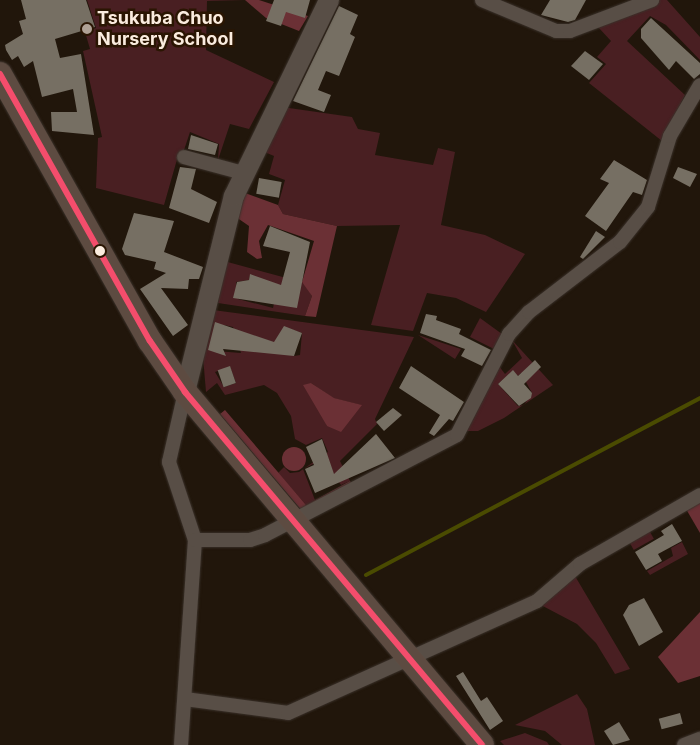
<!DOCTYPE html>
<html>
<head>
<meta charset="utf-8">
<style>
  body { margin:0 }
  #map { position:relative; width:700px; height:745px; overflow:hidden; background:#21160b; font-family:Inter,sans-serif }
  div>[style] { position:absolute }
  .green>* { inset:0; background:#491f22; transform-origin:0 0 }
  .forest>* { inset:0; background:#6b3035 }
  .round { border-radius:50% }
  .stream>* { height:4px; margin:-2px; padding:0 2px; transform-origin:2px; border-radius:2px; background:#4a4b01 }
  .building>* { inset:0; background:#766f63; transform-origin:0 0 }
  .roads { filter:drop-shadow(0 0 1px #3a312a) drop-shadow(0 0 1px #3a312a) }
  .minor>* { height:14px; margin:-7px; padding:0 7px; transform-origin:7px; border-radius:7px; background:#584e46 }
  .secondary>* { height:20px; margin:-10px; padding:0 10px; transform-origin:10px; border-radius:10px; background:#584e46 }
  .trunk>* { height:24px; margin:-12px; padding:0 12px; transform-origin:12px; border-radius:12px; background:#5d4b41 }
  .bus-1>* { height:6px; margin:-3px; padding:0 3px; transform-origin:3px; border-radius:3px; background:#f44d6c }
  .dots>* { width:14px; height:14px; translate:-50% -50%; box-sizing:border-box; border:2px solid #2a1502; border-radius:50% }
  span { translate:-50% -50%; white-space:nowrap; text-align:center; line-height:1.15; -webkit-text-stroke:5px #2a1502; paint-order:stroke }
  .poi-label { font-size:18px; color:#fbecdf; font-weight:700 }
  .left { translate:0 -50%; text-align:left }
</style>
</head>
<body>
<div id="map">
  <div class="green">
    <i style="clip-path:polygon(87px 0,245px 0,207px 1px,206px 50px,274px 82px,249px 129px,230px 124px,218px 160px,219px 144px,190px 132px,182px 156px,178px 156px,164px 205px,96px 188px,98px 138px,102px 137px,83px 51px,90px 49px,85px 32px,96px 28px)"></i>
    <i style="clip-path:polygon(660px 0,667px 0,700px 37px,700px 60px,666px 25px,650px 16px,627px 41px,685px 95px,662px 141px,589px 83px,606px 64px,597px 57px,611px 41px,598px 27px)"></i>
    <i style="clip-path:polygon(282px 107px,352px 117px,358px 129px,380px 133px,375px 155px,433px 165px,438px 148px,455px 152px,441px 225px,485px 235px,525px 254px,486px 312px,456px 298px,427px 293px,413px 331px,371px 325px,400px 225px,337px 226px,283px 214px,278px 205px,285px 180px,269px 174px,274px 156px,262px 151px)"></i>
    <i style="clip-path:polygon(evenodd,224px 261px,305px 283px,312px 296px,305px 316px,218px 303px,224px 261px,250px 275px,278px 285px,273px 308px,238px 299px,236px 282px,249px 280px,250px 275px)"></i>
    <i style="clip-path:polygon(evenodd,213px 310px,414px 337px,375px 419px,377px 424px,340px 461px,350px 481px,341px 485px,323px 459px,303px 469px,315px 500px,306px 505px,278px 473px,284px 467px,290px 473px,299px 472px,328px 452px,322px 438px,306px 445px,295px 439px,291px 416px,277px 393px,264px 385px,225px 395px,217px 383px,206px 392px,203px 357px,213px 310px,224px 325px,233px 327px,241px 353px,216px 351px,224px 325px,213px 310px,284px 327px,302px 333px,300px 355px,294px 356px,284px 327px,213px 310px,230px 367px,236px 383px,224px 387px,215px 372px,230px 367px,213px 310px,311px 383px,333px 398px,361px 405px,327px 426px,311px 383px)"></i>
    <i style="clip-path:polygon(480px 318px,502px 334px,494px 349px,470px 337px)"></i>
    <i style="clip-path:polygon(418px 335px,461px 349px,455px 359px)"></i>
    <i style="clip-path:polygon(evenodd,512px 340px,553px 385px,504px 418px,478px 431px,464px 431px,499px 366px,505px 374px,522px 358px,512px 340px,513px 371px,518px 376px,521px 373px,532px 393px,524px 405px,518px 406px,498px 384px,513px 371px)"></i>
    <i style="left:649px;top:530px;width:10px;height:23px;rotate:61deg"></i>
    <i style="clip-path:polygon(682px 542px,688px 554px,650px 575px,647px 571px,673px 556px,671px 548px)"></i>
    <i style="clip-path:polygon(575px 576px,630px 669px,615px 674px,596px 643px,577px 624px,539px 604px)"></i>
    <i style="clip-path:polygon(577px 694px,587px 709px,595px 745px,562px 745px,545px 731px,515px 725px)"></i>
    <i style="clip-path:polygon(525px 733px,547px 742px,549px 745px,504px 745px,500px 741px)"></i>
  </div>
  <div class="forest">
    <i style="clip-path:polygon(245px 0,259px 0,308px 16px,299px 31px,266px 18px)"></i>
    <i style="clip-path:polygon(245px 193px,278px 205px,283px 214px,337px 226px,316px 317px,305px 316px,312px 296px,302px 282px,314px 241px,268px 225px,259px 241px,262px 258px,257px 259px,247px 252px,249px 226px,236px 217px)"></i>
    <i style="clip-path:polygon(311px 383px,334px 398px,362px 405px,341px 432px,327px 426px,303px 385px)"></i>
    <i style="clip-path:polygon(225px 410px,306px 505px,350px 481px,354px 487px,303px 512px,220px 414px)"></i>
    <i class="round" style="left:282px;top:447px;width:24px;height:24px"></i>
    <i style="clip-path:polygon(700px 501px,700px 533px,686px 509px)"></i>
    <i style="clip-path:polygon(700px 612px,700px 676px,678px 683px,658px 657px)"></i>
  </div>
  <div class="stream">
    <i style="left:366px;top:575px;width:378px;rotate:-27.9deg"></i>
  </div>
  <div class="building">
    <i style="clip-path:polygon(21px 0,86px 0,95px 27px,55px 39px,60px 58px,81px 54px,94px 135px,52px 131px,51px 112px,77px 112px,73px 89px,42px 97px,33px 61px,24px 67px,18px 56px,12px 60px,6px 50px,5px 45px,23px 34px,19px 21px,26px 19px)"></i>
    <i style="clip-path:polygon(274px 0,310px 0,305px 18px,286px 12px,281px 26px,266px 21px)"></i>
    <i style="clip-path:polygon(550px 0,586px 0,575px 20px,568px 22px,541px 15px)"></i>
    <i style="clip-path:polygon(339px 6px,358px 15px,350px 34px,355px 37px,339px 76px,326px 71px,318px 90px,331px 95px,324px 112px,293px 101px)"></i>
    <i style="clip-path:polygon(651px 18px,700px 63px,700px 74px,694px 79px,676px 61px,669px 70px,641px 38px,641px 29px)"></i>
    <i style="clip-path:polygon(585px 51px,603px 64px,589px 80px,571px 66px)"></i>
    <i style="clip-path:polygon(191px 135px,218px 144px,215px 155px,188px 149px)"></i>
    <i style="clip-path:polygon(614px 160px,647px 180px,642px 195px,633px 192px,606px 231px,585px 216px,609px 183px,600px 179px)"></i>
    <i style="clip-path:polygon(180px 167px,196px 169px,191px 189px,217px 202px,209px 223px,169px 208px)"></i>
    <i style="clip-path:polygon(678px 167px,697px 174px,690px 187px,673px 178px)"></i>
    <i style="left:259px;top:178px;width:23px;height:16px;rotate:10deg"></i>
    <i style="clip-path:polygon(134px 213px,174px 221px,164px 252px,203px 267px,199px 279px,189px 279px,188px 289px,161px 288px,188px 325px,173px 336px,140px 289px,166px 273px,154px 269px,156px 262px,125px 255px,122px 249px)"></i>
    <i style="clip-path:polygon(270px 226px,310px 242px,297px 308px,233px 298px,237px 282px,249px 280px,250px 274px,281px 285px,290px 252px,263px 246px)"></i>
    <i style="clip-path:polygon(596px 231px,605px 237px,583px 259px,580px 257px)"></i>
    <i style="clip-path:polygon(426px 314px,437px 316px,436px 320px,461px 329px,459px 334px,491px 350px,482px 366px,461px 356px,465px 349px,420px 333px)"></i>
    <i style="clip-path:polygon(215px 322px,274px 342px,284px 326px,302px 333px,294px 356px,223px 349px,226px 356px,208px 350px)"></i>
    <i style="clip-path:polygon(535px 360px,541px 367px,524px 384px,532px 393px,531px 398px,519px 406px,498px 384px,513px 370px,518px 376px)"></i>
    <i style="left:230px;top:366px;width:18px;height:13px;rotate:71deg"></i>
    <i style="clip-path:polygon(411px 366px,464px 402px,453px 421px,449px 419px,434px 436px,429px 433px,440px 415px,399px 388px)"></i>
    <i style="clip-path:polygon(393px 408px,402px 415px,384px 431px,376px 422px)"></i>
    <i style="clip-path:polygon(376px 434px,395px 458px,315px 493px,305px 469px,314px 465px,306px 447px,322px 439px,334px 474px)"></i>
    <i style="clip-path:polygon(672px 524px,682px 541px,658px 554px,662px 561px,646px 570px,635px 552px,664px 535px,661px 531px)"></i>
    <i style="clip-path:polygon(644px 598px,663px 632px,639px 646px,623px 615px,629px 605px)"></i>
    <i style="clip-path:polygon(463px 672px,481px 701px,487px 697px,503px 721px,490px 730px,456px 676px)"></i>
    <i style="left:680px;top:713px;width:11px;height:22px;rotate:75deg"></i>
    <i style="clip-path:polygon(619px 722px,630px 740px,613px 745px,604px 731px)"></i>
  </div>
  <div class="roads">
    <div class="minor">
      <i style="left:482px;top:0;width:80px;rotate:22.7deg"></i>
      <i style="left:556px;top:31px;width:14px"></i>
      <i style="left:570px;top:31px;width:88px;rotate:-20.7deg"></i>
      <i style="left:184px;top:157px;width:61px;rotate:15.2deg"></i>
      <i style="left:185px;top:392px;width:72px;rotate:102.9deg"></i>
      <i style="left:169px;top:462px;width:82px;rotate:71.6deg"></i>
      <i style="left:185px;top:699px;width:104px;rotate:7.7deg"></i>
      <i style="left:288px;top:713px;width:273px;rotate:-24.2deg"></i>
      <i style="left:537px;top:601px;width:57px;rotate:-40.7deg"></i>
      <i style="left:580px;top:564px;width:138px;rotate:-29.9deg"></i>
      <i style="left:181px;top:745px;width:205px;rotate:-86.1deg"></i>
      <i style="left:195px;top:540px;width:55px"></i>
      <i style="left:250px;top:540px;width:16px;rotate:-18deg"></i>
      <i style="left:265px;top:535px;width:216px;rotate:-27.5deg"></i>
      <i style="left:457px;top:435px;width:114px;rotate:-62.8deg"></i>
      <i style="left:509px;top:334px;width:30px;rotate:-48deg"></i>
      <i style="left:529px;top:312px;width:115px;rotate:-37.6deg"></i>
      <i style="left:620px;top:242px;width:45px;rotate:-51.3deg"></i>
      <i style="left:648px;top:207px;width:74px;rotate:-72.8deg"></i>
      <i style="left:670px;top:136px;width:59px;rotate:-59.5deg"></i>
      <i style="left:684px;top:745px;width:17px;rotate:-21deg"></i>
    </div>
    <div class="secondary">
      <i style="left:185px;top:392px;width:202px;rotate:-76deg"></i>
      <i style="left:234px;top:196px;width:218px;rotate:-64.1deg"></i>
    </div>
    <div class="trunk">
      <i style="left:0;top:74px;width:306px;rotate:60.7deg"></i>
      <i style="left:150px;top:341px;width:62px;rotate:55.5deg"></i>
      <i style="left:185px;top:392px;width:461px;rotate:49.9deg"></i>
    </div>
  </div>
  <div class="bus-1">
    <i style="left:0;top:74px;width:306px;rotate:60.7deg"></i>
    <i style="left:150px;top:341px;width:62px;rotate:55.5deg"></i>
    <i style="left:185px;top:392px;width:461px;rotate:49.9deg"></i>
  </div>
  <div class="dots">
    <i style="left:87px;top:29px;background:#afa195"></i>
    <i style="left:100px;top:251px;background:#fbecdf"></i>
  </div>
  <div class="poi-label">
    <span class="left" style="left:97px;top:29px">Tsukuba Chuo<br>Nursery School</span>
  </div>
</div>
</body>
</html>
